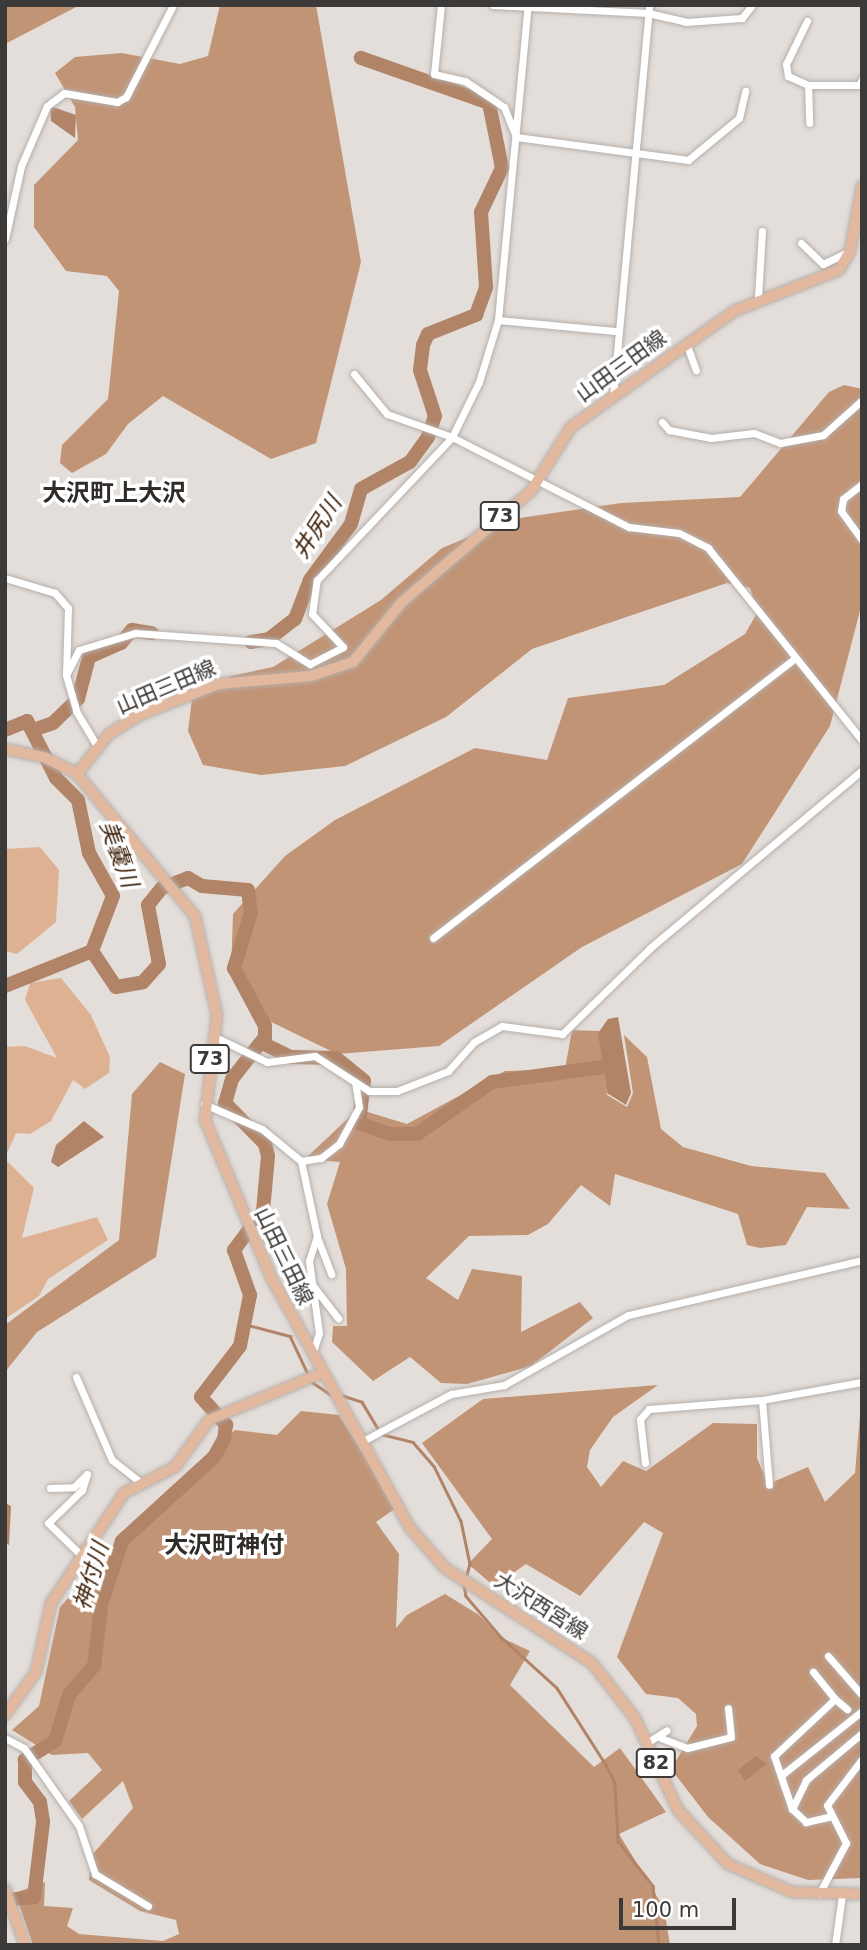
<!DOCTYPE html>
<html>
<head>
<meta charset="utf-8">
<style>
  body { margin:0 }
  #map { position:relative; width:867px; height:1950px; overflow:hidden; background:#e4deda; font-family:"DejaVu Sans","Noto Sans JP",sans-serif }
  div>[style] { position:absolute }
  .green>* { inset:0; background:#dfb193 }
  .forest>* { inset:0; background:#c29476 }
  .water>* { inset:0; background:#b18467 }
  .stream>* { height:2.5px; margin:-1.25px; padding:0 1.25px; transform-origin:1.25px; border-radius:1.25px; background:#b18467 }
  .river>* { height:14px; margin:-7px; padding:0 7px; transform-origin:7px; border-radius:7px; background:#b18467 }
  .roads { filter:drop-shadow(0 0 2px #b5afab) drop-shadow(0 0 2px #b5afab) }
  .minor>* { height:7px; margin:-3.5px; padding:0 3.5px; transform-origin:3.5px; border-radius:3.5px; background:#fff }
  .primary>* { height:10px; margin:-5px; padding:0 5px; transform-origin:5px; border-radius:5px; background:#e2b99e }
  span { translate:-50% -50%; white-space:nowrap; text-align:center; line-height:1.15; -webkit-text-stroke:7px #fff; paint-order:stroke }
  .shield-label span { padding:2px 5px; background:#fff; border:2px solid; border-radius:5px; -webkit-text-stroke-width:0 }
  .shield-label { font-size:19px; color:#3c3a38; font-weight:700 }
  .street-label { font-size:21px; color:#3c3a38 }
  .water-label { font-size:23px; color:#42230b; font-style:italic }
  .quarter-label { font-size:24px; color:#302c29; font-weight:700 }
  .frame { position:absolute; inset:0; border:7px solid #3c3a38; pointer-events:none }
  .scale { position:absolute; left:619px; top:1898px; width:117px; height:32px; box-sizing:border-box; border:4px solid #3c3a38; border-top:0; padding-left:9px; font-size:21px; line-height:24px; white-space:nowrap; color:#3c3a38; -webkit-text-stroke:5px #fff; paint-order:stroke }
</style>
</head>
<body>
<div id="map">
  <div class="green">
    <i style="clip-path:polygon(40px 847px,59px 870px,56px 922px,17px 954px,5px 951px,5px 849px)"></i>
    <i style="clip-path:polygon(61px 978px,91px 1015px,110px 1057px,109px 1073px,85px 1089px,73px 1080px,51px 1121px,30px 1134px,16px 1133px,5px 1158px,5px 1047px,25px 1046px,57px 1058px,25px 1000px,30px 983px)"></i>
    <i style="clip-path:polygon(5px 1159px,34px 1188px,22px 1238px,97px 1217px,108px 1240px,48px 1279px,39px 1296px,5px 1319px)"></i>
  </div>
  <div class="forest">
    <i style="clip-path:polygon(5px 5px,80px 5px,5px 44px)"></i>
    <i style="clip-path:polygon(220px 5px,316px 5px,361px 262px,316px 443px,271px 459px,163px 396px,128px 424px,106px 454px,72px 473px,60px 463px,62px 445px,108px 399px,119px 291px,107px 276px,66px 271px,34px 227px,34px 185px,78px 140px,75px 107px,55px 73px,75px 57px,122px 53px,180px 64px,208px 56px)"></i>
    <i style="clip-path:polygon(844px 385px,862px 389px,862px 603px,830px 726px,742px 864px,582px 947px,439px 1046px,337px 1054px,263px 1018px,231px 974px,233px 914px,285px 856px,335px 820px,475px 748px,547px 760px,568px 698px,664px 685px,745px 634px,757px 613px,750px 588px,727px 583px,532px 649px,446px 717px,345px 766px,261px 775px,203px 765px,188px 731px,192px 699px,231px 676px,273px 667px,381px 600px,442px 548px,513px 519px,621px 503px,740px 497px,829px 392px)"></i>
    <i style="clip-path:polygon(572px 1030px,599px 1031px,607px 1095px,627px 1107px,633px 1093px,624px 1035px,647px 1057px,661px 1129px,683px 1147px,751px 1166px,825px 1173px,850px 1209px,807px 1207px,786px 1245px,760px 1248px,747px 1245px,738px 1214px,615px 1174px,610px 1206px,581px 1185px,548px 1224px,528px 1235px,469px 1236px,426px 1278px,458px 1300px,472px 1269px,522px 1276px,521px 1332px,580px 1302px,593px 1318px,531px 1366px,467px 1384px,441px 1383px,410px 1357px,373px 1381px,332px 1342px,333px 1326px,347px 1326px,346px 1269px,327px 1204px,340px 1162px,305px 1159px,358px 1109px,407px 1124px,505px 1071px,565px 1069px)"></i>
    <i style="clip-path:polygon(160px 1062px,185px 1074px,156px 1257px,37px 1332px,5px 1372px,5px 1325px,119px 1240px,132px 1094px)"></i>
    <i style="clip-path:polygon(658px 1385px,613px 1417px,590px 1450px,587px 1467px,601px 1487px,623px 1461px,646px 1471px,713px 1423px,757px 1424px,757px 1458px,768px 1484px,808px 1467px,825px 1502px,855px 1473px,862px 1392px,862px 1878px,808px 1880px,760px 1864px,708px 1817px,671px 1769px,697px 1726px,696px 1714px,678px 1698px,646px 1694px,617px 1657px,663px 1533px,644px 1522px,580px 1596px,526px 1564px,494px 1586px,468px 1564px,492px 1539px,422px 1443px,483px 1399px)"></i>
    <i style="clip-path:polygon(301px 1411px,339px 1415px,396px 1508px,376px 1522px,399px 1554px,396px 1628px,407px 1615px,445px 1594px,479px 1615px,500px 1637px,530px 1651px,510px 1685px,594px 1767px,620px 1748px,666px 1812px,619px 1834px,664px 1908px,670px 1945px,33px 1945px,15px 1893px,45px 1882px,44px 1906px,73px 1908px,67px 1926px,79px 1934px,163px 1941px,179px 1934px,176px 1920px,140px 1911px,89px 1880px,92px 1855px,133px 1808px,123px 1781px,82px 1819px,69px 1801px,102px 1770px,88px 1753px,52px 1755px,12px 1730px,39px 1706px,60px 1607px,88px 1576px,80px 1567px,86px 1558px,100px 1559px,235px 1430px,277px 1435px)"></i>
  </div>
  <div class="water">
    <i style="clip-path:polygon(50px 106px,76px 115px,75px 138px,51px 121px)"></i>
    <i style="clip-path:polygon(618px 1017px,631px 1093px,626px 1105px,607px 1093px,598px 1033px,608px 1019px)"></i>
    <i style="clip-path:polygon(84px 1121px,104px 1137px,58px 1167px,51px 1162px,56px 1145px)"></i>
    <i style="clip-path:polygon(5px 1503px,11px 1506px,9px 1545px,5px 1543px)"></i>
    <i style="clip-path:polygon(756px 1756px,767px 1764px,745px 1781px,738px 1770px)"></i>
  </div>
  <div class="stream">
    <i style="left:244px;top:1324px;width:48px;rotate:14.6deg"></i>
    <i style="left:290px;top:1336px;width:44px;rotate:64.6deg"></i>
    <i style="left:312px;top:1382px;width:23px;rotate:34deg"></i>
    <i style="left:341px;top:1395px;width:22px;rotate:18deg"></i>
    <i style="left:362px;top:1402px;width:37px;rotate:59deg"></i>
    <i style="left:381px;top:1434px;width:33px;rotate:14deg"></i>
    <i style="left:413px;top:1442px;width:32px;rotate:49deg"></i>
    <i style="left:434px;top:1466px;width:61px;rotate:63.9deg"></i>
    <i style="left:461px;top:1521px;width:44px;rotate:78.2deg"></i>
    <i style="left:470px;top:1564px;width:15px;rotate:106deg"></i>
    <i style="left:464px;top:1584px;width:12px;rotate:81deg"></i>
    <i style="left:466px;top:1596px;width:54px;rotate:49.5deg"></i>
    <i style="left:501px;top:1637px;width:76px;rotate:42.3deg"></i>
    <i style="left:557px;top:1688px;width:91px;rotate:57.5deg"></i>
    <i style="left:606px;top:1765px;width:20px;rotate:63deg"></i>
    <i style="left:615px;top:1783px;width:58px;rotate:87deg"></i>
    <i style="left:618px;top:1841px;width:57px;rotate:52.1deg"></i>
    <i style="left:653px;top:1886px;width:59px;rotate:84.2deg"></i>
  </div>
  <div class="river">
    <i style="left:251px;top:642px;width:18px;rotate:-9deg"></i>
    <i style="left:269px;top:639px;width:33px;rotate:-38deg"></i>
    <i style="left:295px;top:619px;width:42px;rotate:-69deg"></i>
    <i style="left:310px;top:580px;width:69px;rotate:-53.8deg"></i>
    <i style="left:351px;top:524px;width:36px;rotate:-74deg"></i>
    <i style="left:361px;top:489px;width:56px;rotate:-28.9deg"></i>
    <i style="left:410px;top:462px;width:31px;rotate:-54deg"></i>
    <i style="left:428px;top:437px;width:22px;rotate:-72deg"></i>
    <i style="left:435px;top:416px;width:48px;rotate:-108.1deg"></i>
    <i style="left:420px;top:370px;width:25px;rotate:-83deg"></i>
    <i style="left:423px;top:345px;width:12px;rotate:-66deg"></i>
    <i style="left:428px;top:334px;width:52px;rotate:-21.6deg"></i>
    <i style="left:476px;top:315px;width:30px;rotate:-70deg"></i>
    <i style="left:486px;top:287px;width:75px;rotate:-93.8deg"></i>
    <i style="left:481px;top:212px;width:49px;rotate:-64.5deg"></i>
    <i style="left:502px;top:168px;width:66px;rotate:-101.3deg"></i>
    <i style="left:489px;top:103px;width:136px;rotate:-160.6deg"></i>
    <i style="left:5px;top:730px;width:24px;rotate:-22deg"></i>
    <i style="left:27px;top:721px;width:64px;rotate:63deg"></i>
    <i style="left:56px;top:778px;width:31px;rotate:45deg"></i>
    <i style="left:78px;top:800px;width:54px;rotate:78.3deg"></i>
    <i style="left:89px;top:853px;width:49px;rotate:60.8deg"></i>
    <i style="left:113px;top:896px;width:59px;rotate:110.9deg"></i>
    <i style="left:92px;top:951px;width:43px;rotate:56.3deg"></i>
    <i style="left:116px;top:987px;width:27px;rotate:-10deg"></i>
    <i style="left:143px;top:982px;width:24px;rotate:-48deg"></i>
    <i style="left:159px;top:964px;width:60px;rotate:-100.6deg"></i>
    <i style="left:148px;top:905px;width:22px;rotate:-51deg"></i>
    <i style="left:162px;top:888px;width:28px;rotate:-21deg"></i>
    <i style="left:188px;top:878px;width:16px;rotate:30deg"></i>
    <i style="left:202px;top:886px;width:46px;rotate:5deg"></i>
    <i style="left:248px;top:890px;width:23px;rotate:83deg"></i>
    <i style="left:251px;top:913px;width:58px;rotate:107.2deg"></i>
    <i style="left:234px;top:968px;width:66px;rotate:61.9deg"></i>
    <i style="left:265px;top:1026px;width:11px;rotate:90deg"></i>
    <i style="left:265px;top:1037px;width:53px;rotate:128.2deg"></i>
    <i style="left:232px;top:1079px;width:25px;rotate:106deg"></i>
    <i style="left:225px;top:1103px;width:57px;rotate:45.7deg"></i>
    <i style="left:265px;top:1144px;width:12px;rotate:76deg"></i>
    <i style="left:268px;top:1156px;width:55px;rotate:95.2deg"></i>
    <i style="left:263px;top:1211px;width:49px;rotate:126.6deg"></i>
    <i style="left:234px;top:1250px;width:48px;rotate:70.4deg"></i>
    <i style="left:250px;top:1295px;width:52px;rotate:101.1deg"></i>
    <i style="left:240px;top:1346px;width:64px;rotate:127.4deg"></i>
    <i style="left:201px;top:1397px;width:38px;rotate:48deg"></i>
    <i style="left:226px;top:1425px;width:14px;rotate:98deg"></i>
    <i style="left:224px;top:1439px;width:21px;rotate:119deg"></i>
    <i style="left:214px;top:1457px;width:125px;rotate:137.6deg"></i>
    <i style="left:122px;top:1541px;width:67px;rotate:108.2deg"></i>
    <i style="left:101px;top:1605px;width:61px;rotate:96.5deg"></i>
    <i style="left:94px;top:1666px;width:38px;rotate:131deg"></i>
    <i style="left:69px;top:1695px;width:48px;rotate:106.9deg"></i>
    <i style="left:55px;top:1741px;width:36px;rotate:148deg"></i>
    <i style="left:25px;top:1760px;width:22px;rotate:90deg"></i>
    <i style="left:25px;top:1782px;width:25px;rotate:53deg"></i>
    <i style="left:40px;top:1802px;width:20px;rotate:81deg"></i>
    <i style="left:43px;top:1822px;width:76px;rotate:96.8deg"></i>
    <i style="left:34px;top:1897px;width:18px;rotate:174deg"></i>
    <i style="left:33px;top:730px;width:21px;rotate:-19deg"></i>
    <i style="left:53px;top:723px;width:35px;rotate:-44deg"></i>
    <i style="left:78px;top:699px;width:43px;rotate:-75.3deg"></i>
    <i style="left:89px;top:657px;width:35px;rotate:-24deg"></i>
    <i style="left:121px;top:643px;width:17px;rotate:-50deg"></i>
    <i style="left:132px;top:630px;width:20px;rotate:9deg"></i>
    <i style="left:5px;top:986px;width:94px;rotate:-21.9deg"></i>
    <i style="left:262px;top:1043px;width:32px;rotate:26deg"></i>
    <i style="left:291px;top:1057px;width:45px;rotate:1.3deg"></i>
    <i style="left:336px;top:1058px;width:36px;rotate:39deg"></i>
    <i style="left:364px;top:1081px;width:42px;rotate:96.8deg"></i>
    <i style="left:359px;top:1123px;width:33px;rotate:20deg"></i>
    <i style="left:390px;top:1134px;width:27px"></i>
    <i style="left:417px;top:1134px;width:91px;rotate:-34.7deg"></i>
    <i style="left:492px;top:1082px;width:112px;rotate:-7.7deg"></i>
  </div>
  <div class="roads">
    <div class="minor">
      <i style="left:441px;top:5px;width:69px;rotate:95.8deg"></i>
      <i style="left:434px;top:74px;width:32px;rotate:13deg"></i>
      <i style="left:465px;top:81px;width:47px;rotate:33.7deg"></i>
      <i style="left:504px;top:107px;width:32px;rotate:68deg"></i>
      <i style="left:516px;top:137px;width:174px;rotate:7.6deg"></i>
      <i style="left:688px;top:160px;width:66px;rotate:-39.5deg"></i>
      <i style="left:739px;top:118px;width:28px;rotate:-77deg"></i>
      <i style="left:493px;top:5px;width:155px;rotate:3deg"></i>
      <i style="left:648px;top:13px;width:39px;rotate:13deg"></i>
      <i style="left:686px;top:22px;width:56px;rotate:-4.1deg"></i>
      <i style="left:742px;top:18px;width:16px;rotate:-52deg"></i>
      <i style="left:807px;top:21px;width:48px;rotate:116deg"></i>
      <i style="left:786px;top:64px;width:12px;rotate:81deg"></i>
      <i style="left:788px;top:76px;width:22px;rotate:24deg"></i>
      <i style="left:808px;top:85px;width:51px"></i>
      <i style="left:859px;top:85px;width:7px;rotate:-63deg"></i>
      <i style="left:808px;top:85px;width:38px;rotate:88deg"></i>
      <i style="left:5px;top:239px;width:75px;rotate:-77.6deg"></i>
      <i style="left:21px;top:166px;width:65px;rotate:-66.6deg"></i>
      <i style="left:47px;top:106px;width:21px;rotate:-37deg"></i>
      <i style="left:64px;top:93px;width:54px;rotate:9.6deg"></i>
      <i style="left:117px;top:102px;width:10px;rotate:-29deg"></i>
      <i style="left:126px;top:97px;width:103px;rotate:-62.9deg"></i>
      <i style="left:801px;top:243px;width:30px;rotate:44deg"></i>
      <i style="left:823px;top:264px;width:30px;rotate:-26deg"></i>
      <i style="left:758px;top:298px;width:67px;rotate:-86.6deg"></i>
      <i style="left:498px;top:320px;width:118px;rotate:5.4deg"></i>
      <i style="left:686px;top:343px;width:29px;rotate:70deg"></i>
      <i style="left:354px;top:374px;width:52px;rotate:50.5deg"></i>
      <i style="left:387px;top:414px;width:69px;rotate:19.5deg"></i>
      <i style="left:452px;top:437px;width:199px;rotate:27deg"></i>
      <i style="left:629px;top:527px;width:50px;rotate:6.8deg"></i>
      <i style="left:679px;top:533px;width:33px;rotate:27deg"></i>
      <i style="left:708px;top:548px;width:246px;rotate:51.3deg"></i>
      <i style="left:613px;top:396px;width:393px;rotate:-84.7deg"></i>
      <i style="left:662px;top:422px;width:11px;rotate:49deg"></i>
      <i style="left:669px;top:430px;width:43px;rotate:10.8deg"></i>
      <i style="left:711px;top:438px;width:43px;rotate:-6.6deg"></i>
      <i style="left:754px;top:433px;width:28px;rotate:21deg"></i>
      <i style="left:780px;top:443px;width:44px;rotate:-10.5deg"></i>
      <i style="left:823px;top:435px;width:52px;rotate:-41.9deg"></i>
      <i style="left:862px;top:484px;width:24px;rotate:142deg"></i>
      <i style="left:843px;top:499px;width:12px;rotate:99deg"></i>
      <i style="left:841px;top:511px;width:36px;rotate:54deg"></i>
      <i style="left:5px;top:578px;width:52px;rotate:16.7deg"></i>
      <i style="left:55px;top:593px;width:20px;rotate:49deg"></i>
      <i style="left:68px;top:608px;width:67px;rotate:91.7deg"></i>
      <i style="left:66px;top:675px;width:37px;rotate:74deg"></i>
      <i style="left:76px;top:711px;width:41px;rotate:59deg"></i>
      <i style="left:66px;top:675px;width:28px;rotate:-63deg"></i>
      <i style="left:79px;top:650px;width:59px;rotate:-16.9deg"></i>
      <i style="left:135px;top:633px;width:141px;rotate:4.1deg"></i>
      <i style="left:276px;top:643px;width:40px;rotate:32deg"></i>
      <i style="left:310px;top:664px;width:37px;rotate:-27deg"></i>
      <i style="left:343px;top:647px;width:45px;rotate:-133.2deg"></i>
      <i style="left:312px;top:614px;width:34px;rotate:-82deg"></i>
      <i style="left:317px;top:580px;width:197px;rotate:-46.6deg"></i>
      <i style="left:452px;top:437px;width:61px;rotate:-63.9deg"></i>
      <i style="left:479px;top:382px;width:65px;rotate:-73deg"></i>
      <i style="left:498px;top:320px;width:316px;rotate:-84.6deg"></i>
      <i style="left:433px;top:938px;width:458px;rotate:-37.7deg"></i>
      <i style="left:215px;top:1037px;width:58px;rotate:25.7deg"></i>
      <i style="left:267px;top:1062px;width:48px;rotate:-7.1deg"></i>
      <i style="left:315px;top:1056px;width:64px;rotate:32.9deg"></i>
      <i style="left:369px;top:1091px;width:28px"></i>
      <i style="left:397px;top:1091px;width:55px;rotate:-21.4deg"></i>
      <i style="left:448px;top:1071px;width:39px;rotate:-48deg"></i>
      <i style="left:474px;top:1042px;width:32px;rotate:-30deg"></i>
      <i style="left:502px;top:1026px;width:61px;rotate:7.6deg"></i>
      <i style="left:562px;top:1034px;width:123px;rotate:-44.3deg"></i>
      <i style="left:650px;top:948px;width:277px;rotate:-40deg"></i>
      <i style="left:204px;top:1104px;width:63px;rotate:23.3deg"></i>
      <i style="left:262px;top:1129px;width:50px;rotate:39.4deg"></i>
      <i style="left:301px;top:1161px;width:20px;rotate:-9deg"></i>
      <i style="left:321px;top:1158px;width:23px;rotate:-38deg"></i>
      <i style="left:339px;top:1144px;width:42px;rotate:-61.6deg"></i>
      <i style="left:359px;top:1107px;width:25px;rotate:-99deg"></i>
      <i style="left:301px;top:1161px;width:77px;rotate:78deg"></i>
      <i style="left:317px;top:1236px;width:26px;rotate:108deg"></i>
      <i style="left:309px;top:1261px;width:73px;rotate:82.1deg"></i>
      <i style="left:319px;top:1333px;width:22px;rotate:108deg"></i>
      <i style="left:317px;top:1237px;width:40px;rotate:69deg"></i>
      <i style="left:310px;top:1282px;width:46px;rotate:52.1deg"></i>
      <i style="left:76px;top:1377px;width:90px;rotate:66.6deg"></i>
      <i style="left:112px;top:1460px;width:36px;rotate:38deg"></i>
      <i style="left:762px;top:1400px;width:102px;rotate:-10.2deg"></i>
      <i style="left:361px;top:1442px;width:102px;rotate:-28.1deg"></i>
      <i style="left:451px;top:1394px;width:54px;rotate:-9.6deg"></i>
      <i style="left:504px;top:1385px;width:142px;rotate:-29.4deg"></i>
      <i style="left:628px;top:1315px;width:240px;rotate:-13.2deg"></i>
      <i style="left:645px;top:1463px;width:44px;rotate:-96.5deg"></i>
      <i style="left:640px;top:1419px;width:13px;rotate:-48deg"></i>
      <i style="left:649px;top:1409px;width:113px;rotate:-4.6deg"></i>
      <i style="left:762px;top:1400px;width:85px;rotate:85.3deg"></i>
      <i style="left:50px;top:1488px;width:24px;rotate:-2deg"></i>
      <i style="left:74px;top:1487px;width:18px;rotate:-45deg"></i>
      <i style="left:87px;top:1474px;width:17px;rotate:107deg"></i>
      <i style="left:82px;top:1490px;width:47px;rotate:135.9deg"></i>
      <i style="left:48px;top:1523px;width:46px;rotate:44.1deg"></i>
      <i style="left:828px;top:1656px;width:52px;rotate:48.9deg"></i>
      <i style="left:835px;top:1699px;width:16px;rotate:40deg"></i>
      <i style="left:5px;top:1738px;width:21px;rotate:28deg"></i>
      <i style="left:24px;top:1748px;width:95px;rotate:54.8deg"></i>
      <i style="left:79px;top:1826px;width:51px;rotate:71.6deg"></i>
      <i style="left:95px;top:1874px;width:62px;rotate:31.1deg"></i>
      <i style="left:661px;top:1738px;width:28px;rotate:21deg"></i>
      <i style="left:687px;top:1748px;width:45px;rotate:-14deg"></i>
      <i style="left:731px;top:1737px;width:29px;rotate:-96deg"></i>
      <i style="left:648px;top:1742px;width:22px;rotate:-32deg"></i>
      <i style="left:783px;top:1774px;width:101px;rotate:-38.6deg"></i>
      <i style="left:792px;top:1809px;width:56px;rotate:-108.8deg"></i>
      <i style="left:774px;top:1756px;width:83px;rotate:-43.1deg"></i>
      <i style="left:835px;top:1699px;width:35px;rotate:-129deg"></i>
      <i style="left:828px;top:1817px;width:23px;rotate:167deg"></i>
      <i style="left:806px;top:1822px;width:19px;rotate:-137deg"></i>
      <i style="left:792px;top:1809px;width:32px;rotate:-64deg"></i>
      <i style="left:806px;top:1780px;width:73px;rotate:-40deg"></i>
      <i style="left:819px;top:1894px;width:58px;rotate:-62.1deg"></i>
      <i style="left:846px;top:1843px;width:42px;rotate:-116.6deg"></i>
      <i style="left:827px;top:1805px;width:58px;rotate:-52.7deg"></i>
      <i style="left:835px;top:1945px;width:50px;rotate:-82deg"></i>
    </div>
    <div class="primary">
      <i style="left:5px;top:749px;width:40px;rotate:12deg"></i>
      <i style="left:44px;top:757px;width:37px;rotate:27deg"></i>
      <i style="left:77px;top:774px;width:185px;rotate:50.3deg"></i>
      <i style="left:195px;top:916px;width:101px;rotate:77.5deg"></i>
      <i style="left:217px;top:1015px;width:106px;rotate:96.5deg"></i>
      <i style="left:205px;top:1120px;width:173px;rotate:67.2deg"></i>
      <i style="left:272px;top:1279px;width:285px;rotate:61deg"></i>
      <i style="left:410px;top:1528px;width:53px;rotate:48.8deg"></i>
      <i style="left:445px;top:1568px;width:175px;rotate:32.9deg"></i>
      <i style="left:592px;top:1663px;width:70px;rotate:52deg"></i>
      <i style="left:635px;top:1718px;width:102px;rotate:64.9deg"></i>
      <i style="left:678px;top:1810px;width:74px;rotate:47.2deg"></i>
      <i style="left:728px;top:1864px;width:70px;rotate:23.6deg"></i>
      <i style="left:792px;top:1892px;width:70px;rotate:1.6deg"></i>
      <i style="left:77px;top:774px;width:51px;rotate:-51.3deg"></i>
      <i style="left:109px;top:734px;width:36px;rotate:-32deg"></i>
      <i style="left:139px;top:715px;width:85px;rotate:-21.4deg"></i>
      <i style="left:218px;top:684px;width:93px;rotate:-4.9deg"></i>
      <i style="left:311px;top:676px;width:44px;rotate:-18.4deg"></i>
      <i style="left:353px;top:662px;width:77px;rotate:-50.8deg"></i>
      <i style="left:402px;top:602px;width:170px;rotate:-40.7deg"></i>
      <i style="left:531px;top:491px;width:75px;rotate:-58deg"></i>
      <i style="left:571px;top:427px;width:200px;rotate:-35.4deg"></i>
      <i style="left:734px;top:311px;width:113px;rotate:-21.3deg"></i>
      <i style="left:839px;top:270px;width:22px;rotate:-60deg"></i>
      <i style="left:850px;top:251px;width:66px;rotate:-79.5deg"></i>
      <i style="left:5px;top:1715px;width:53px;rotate:-54.2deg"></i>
      <i style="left:36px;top:1672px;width:71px;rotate:-77.7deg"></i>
      <i style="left:51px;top:1603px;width:132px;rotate:-56.4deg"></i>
      <i style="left:124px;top:1493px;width:57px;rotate:-27deg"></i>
      <i style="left:175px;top:1467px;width:58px;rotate:-54.1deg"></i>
      <i style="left:209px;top:1420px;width:122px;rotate:-22.6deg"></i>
      <i style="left:5px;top:1889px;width:59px;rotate:70.3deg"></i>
    </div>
  </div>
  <div class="shield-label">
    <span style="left:500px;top:516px">73</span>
    <span style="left:210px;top:1059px">73</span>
    <span style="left:656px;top:1763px">82</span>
  </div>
  <div class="street-label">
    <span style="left:621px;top:366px;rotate:-36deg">山田三田線</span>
    <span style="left:166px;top:687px;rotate:-23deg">山田三田線</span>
    <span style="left:284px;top:1256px;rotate:64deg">山田三田線</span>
    <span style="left:541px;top:1606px;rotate:32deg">大沢西宮線</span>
  </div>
  <div class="water-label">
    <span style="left:317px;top:527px;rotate:-57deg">井尻川</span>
    <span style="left:119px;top:854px;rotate:70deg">美嚢川</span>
    <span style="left:91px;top:1576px;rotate:-73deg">神付川</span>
  </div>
  <div class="quarter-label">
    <span style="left:114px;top:494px">大沢町上大沢</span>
    <span style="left:224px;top:1546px">大沢町神付</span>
  </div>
  <div class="frame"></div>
  <div class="scale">100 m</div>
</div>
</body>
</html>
